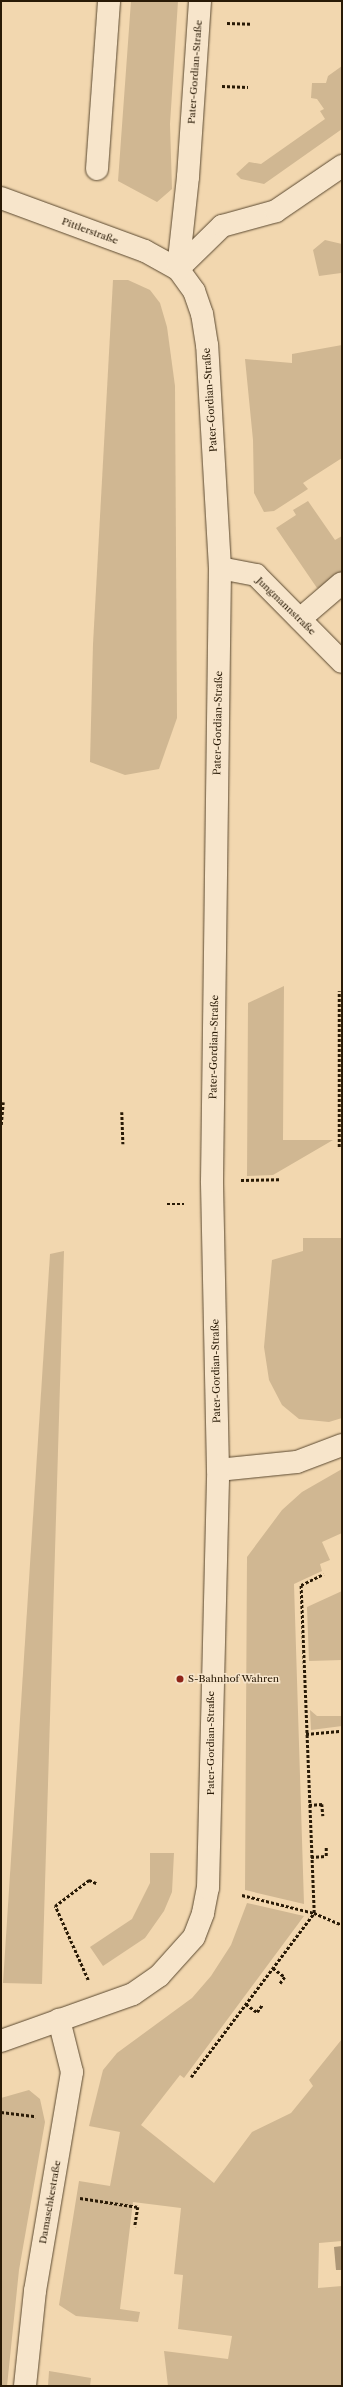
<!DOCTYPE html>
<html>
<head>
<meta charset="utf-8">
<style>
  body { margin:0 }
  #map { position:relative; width:343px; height:2387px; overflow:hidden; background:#f2d7af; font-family:"Libre Caslon Text",serif }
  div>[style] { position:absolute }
  .green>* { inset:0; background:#d0b792 }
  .water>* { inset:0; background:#ae9776 }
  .path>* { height:2.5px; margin-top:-1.25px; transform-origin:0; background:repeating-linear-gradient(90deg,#291a06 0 3px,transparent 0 5px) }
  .roads { filter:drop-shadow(0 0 1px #5b4930) drop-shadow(0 0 1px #5b4930) }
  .minor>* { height:22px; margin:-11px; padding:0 11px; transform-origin:11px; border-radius:11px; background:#f7e5cb }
  .dots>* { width:11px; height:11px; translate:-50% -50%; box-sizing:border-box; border:2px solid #f7e5cb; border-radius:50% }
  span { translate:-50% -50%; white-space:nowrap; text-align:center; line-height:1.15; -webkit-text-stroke:3px #f7e5cb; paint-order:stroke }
  .street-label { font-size:10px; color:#291a06 }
  .poi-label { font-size:10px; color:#291a06 }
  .left { translate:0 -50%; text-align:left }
  .frame { position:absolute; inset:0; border:2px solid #291a06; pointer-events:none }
</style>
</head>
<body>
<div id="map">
  <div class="green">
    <i style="clip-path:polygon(131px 1px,178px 1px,170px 124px,172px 189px,157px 202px,118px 181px)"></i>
    <i style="clip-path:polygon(342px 66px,342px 129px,264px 184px,241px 179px,236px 174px,249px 162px,261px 164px,325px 119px,320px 111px,324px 109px,317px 99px,311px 98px,312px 83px,326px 83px,328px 76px)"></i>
    <i style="clip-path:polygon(325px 240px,342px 244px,342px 279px,341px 273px,319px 276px,313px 250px)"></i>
    <i style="clip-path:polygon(113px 280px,128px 280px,150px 290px,160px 303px,167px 327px,175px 386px,177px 718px,159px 769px,125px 775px,90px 762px,93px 644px)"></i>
    <i style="clip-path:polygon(342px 345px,342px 458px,303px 483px,308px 489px,274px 511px,264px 512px,254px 493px,253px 440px,245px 359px,292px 363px,292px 354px)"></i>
    <i style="clip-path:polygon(308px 501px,335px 540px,342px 536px,342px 572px,326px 586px,317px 588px,276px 528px,296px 515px,293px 510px)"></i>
    <i style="clip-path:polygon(284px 986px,283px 1140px,333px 1140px,273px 1175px,247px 1176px,248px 1003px)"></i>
    <i style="clip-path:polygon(303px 1238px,342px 1238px,342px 1418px,329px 1422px,299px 1419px,282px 1405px,269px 1380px,264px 1347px,272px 1260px,303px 1251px)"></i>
    <i style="clip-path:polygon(64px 1251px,42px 1984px,3px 1983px,50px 1254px)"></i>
    <i style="clip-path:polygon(342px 1469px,342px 1533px,322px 1542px,330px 1560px,320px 1564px,322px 1571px,294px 1584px,304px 1904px,245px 1890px,247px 1557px,282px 1510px,302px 1492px)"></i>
    <i style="clip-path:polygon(342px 1591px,342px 1660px,309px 1661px,307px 1607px)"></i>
    <i style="clip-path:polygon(310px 1710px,317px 1716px,342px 1716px,342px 1726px,311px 1730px)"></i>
    <i style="clip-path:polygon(150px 1853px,174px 1853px,172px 1892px,164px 1911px,145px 1938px,103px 1966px,90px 1947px,132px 1919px,150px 1883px)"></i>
    <i style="clip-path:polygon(247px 1903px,304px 1916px,184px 2078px,180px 2075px,141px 2125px,214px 2183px,252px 2132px,291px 2113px,313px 2086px,309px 2080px,342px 2039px,342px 2241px,319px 2243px,318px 2288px,342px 2286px,342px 2386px,168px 2386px,164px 2351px,228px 2359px,232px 2336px,178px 2329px,183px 2275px,174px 2274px,181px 2208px,133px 2202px,120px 2309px,140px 2312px,138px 2322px,76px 2316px,59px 2305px,79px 2181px,110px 2186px,120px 2132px,89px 2126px,103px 2070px,117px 2053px,192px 1998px,211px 1976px,231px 1945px)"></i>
    <i style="clip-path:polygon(29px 2090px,40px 2099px,45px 2122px,19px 2270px,7px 2386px,1px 2386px,1px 2098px)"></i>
    <i style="clip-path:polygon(49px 2371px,91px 2378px,90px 2386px,48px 2386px)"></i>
  </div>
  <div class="water">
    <i style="clip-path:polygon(342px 2246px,342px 2270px,336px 2270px,334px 2247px)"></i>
  </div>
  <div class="path">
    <i style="left:227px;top:23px;width:24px;rotate:2deg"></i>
    <i style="left:222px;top:86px;width:26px;rotate:2deg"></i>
    <i style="left:122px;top:1112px;width:32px;rotate:88deg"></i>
    <i style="left:1px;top:1125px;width:23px;rotate:-85deg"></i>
    <i style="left:339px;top:1147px;width:156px;rotate:-90deg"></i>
    <i style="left:241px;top:1180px;width:39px;rotate:-1deg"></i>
    <i style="left:167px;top:1204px;width:17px"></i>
    <i style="left:306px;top:1734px;width:36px;rotate:-5deg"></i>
    <i style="left:309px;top:1805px;width:13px;rotate:-4deg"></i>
    <i style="left:322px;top:1804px;width:12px;rotate:85deg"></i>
    <i style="left:311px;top:1857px;width:15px;rotate:-4deg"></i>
    <i style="left:326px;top:1856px;width:10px;rotate:-90deg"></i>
    <i style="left:242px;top:1895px;width:74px;rotate:14deg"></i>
    <i style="left:314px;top:1913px;width:30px;rotate:23deg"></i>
    <i style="left:273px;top:1968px;width:15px;rotate:37deg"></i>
    <i style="left:285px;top:1977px;width:9px;rotate:126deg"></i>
    <i style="left:88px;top:1980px;width:81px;rotate:-114deg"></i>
    <i style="left:55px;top:1906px;width:43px;rotate:-37.4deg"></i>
    <i style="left:89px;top:1880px;width:8px;rotate:23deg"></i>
    <i style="left:246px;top:2004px;width:14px;rotate:36deg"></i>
    <i style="left:257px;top:2012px;width:9px;rotate:-54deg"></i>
    <i style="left:191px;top:2077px;width:205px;rotate:-53.1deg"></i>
    <i style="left:314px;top:1913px;width:328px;rotate:-92.3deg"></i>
    <i style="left:301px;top:1585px;width:25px;rotate:-26deg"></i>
    <i style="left:1px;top:2112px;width:35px;rotate:7deg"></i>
    <i style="left:80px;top:2198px;width:59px;rotate:8.8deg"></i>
    <i style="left:138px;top:2207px;width:20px;rotate:99deg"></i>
  </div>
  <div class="roads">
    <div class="minor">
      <i style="left:97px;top:169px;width:168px;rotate:-85.9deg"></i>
      <i style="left:1px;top:198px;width:153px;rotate:20.2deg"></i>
      <i style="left:145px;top:251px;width:38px;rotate:29deg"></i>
      <i style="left:178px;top:269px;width:62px;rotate:-44.3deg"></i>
      <i style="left:222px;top:226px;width:56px;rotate:-15.5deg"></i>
      <i style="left:276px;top:211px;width:80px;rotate:-34.3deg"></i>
      <i style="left:220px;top:568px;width:37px;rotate:11deg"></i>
      <i style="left:256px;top:575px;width:122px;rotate:45.3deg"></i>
      <i style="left:300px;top:619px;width:55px;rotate:-40.6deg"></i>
      <i style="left:218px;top:1470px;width:79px;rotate:-5.8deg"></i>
      <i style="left:297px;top:1462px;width:48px;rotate:-20.7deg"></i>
      <i style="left:1px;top:2041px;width:140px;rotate:-19.6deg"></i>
      <i style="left:133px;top:1994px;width:32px;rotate:-35deg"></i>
      <i style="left:159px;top:1976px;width:52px;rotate:-48.1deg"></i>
      <i style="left:194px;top:1937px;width:26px;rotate:-69deg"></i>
      <i style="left:203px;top:1913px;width:25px;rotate:-79deg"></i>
      <i style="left:208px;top:1888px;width:418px;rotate:-88.6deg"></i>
      <i style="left:218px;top:1470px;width:289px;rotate:-91.2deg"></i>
      <i style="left:212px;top:1181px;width:613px;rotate:-89.25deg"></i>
      <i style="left:220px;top:568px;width:223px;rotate:-93.3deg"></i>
      <i style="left:207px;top:345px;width:31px;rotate:-99deg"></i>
      <i style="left:202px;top:314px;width:24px;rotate:-109deg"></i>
      <i style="left:194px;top:291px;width:27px;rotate:-126deg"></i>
      <i style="left:178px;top:269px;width:93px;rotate:-83.8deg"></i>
      <i style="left:188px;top:177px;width:176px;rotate:-86.1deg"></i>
      <i style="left:25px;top:2386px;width:96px;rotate:-84deg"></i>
      <i style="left:35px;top:2291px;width:222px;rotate:-80.4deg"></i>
      <i style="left:72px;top:2072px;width:54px;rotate:-104deg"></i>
    </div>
  </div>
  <div class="dots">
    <i style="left:180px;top:1679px;background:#8f2418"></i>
  </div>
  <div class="street-label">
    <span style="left:195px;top:72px;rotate:-86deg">Pater-Gordian-Straße</span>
    <span style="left:90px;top:231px;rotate:20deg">Pittlerstraße</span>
    <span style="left:210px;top:400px;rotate:-94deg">Pater-Gordian-Straße</span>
    <span style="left:286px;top:606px;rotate:44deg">Jungmannstraße</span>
    <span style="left:218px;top:723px;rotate:-89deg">Pater-Gordian-Straße</span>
    <span style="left:214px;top:1047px;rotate:-89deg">Pater-Gordian-Straße</span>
    <span style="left:216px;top:1371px;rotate:-91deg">Pater-Gordian-Straße</span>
    <span style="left:211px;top:1743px;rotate:-90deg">Pater-Gordian-Straße</span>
    <span style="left:50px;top:2202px;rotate:-80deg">Damaschkestraße</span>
  </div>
  <div class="poi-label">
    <span class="left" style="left:188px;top:1679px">S-Bahnhof Wahren</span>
  </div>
  <div class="frame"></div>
</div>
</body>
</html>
